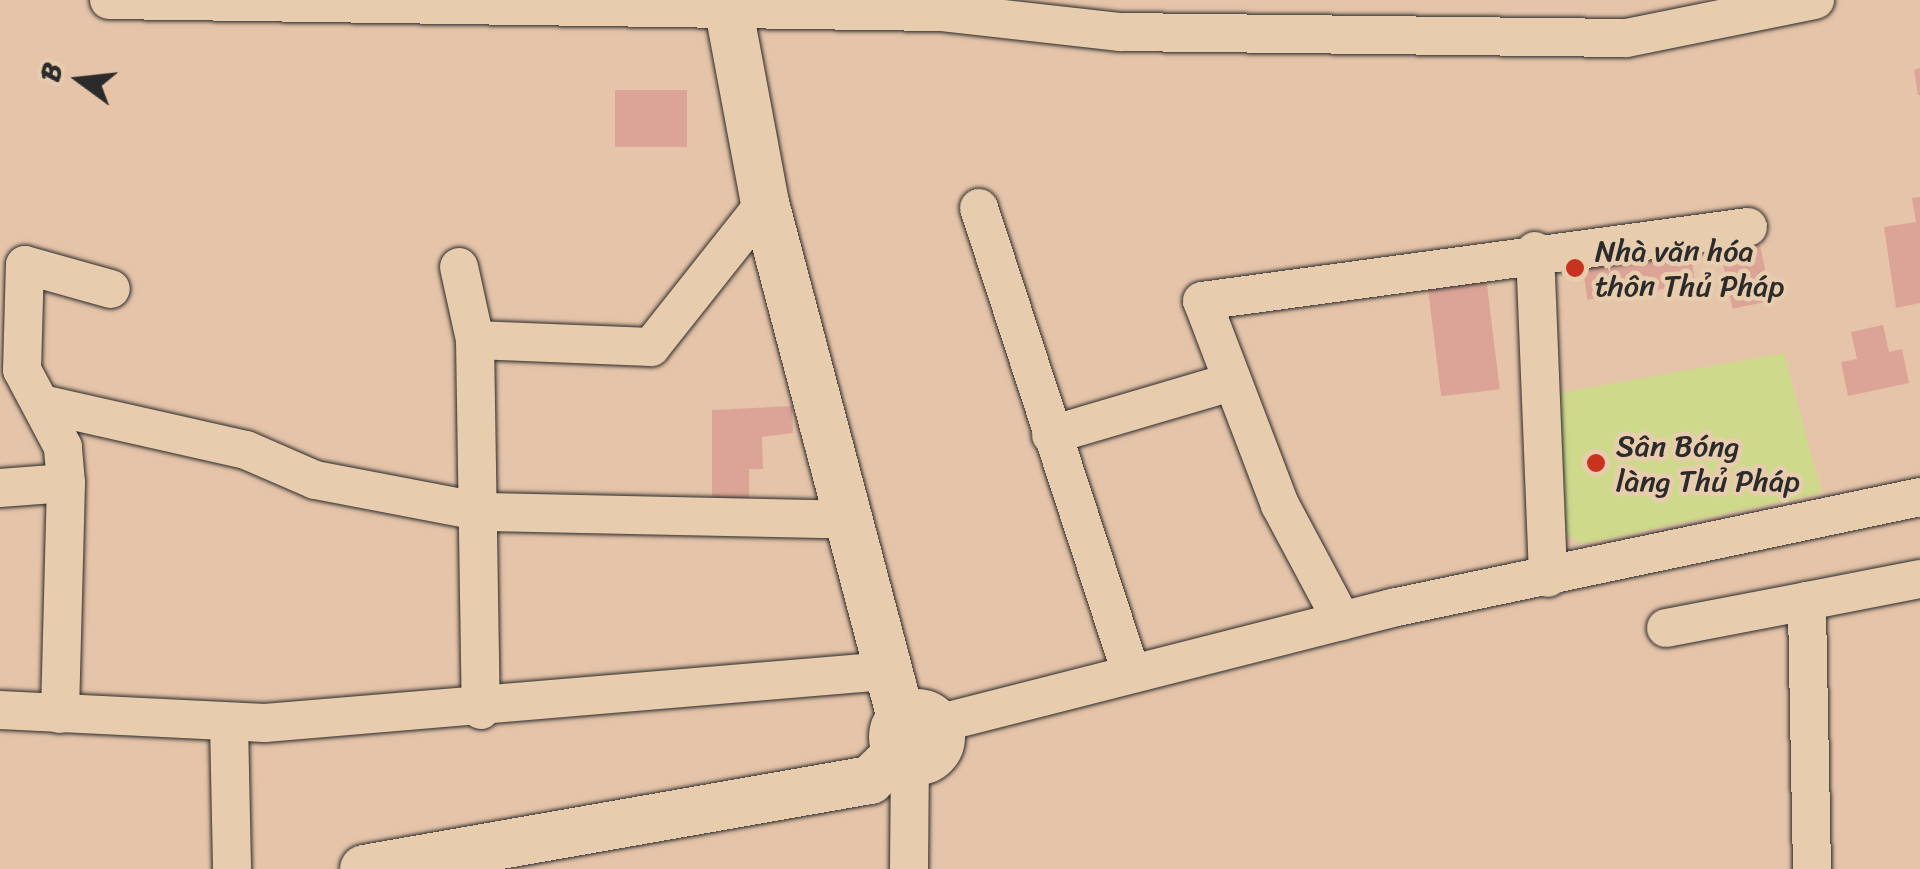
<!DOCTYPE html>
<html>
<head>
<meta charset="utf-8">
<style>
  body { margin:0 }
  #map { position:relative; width:1920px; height:869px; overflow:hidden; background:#e5c4a9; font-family:Sriracha,sans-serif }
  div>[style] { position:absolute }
  .green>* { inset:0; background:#ced98c }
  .building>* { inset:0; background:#dca497; transform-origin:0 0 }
  .roads { filter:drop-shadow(0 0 2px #2b2b2b) drop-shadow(0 0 2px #2b2b2b) }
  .minor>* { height:38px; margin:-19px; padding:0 19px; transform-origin:19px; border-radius:19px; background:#e7ccae }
  .tertiary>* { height:48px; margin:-24px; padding:0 24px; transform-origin:24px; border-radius:24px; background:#e7ccae }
  .tertiary>.ring { margin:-24px; padding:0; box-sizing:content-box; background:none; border:48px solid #e7ccae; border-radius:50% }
  .dots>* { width:28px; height:28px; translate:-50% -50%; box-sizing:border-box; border:5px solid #e7ccae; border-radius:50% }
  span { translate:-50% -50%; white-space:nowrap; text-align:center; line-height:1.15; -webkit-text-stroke:9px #e7ccae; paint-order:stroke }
  .poi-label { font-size:30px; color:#2b2b2b }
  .left { translate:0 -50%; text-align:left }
  .north { position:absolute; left:30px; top:30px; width:100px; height:100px; -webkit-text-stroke:8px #e7ccae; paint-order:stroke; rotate:285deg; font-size:28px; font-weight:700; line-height:40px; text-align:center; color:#2b2b2b }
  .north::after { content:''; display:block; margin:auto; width:35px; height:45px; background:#2b2b2b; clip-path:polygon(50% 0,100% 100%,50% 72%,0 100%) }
</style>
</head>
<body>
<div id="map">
  <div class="green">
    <i style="clip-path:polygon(1784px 353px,1822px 493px,1582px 544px,1565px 534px,1558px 393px)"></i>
  </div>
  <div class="building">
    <i style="clip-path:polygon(1920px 68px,1920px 95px,1918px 95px,1914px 70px)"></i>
    <i style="left:687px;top:90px;width:57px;height:72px;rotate:90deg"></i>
    <i style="clip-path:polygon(1920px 197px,1920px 303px,1896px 308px,1884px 227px,1916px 222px,1912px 198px)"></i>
    <i style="left:1758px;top:236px;width:66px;height:40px;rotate:78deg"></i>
    <i style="left:1689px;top:240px;width:45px;height:109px;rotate:82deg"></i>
    <i style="left:1486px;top:277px;width:113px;height:59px;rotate:83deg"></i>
    <i style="clip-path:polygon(1883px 325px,1889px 352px,1902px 349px,1909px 383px,1848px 396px,1841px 362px,1857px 359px,1851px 332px)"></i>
    <i style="clip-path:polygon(792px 406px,793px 433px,762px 437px,763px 469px,749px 469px,749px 511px,712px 510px,712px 410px)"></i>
  </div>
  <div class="roads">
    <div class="minor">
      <i style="left:109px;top:0;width:832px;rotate:0.83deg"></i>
      <i style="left:941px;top:12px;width:180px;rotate:6.4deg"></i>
      <i style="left:1120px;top:32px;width:506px;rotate:0.68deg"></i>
      <i style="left:1626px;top:38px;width:193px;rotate:-11.4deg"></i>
      <i style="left:979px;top:208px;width:489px;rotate:71.9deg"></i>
      <i style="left:1535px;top:251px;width:327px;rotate:87.7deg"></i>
      <i style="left:459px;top:267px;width:75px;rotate:77.6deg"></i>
      <i style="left:475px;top:340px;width:370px;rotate:89.1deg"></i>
      <i style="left:475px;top:340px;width:176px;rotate:2.3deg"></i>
      <i style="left:651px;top:347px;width:184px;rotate:-51.6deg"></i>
      <i style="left:42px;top:404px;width:209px;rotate:12.7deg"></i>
      <i style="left:246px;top:450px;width:75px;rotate:23.5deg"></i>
      <i style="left:315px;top:480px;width:170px;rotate:10.8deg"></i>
      <i style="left:482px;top:512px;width:369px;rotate:1.2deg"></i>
      <i style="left:1051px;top:435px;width:188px;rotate:-16.4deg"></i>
      <i style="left:66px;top:483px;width:36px;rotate:-95deg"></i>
      <i style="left:63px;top:447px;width:87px;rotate:-118deg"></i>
      <i style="left:22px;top:370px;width:105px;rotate:-88.4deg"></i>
      <i style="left:25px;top:265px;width:89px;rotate:15.6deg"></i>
      <i style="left:0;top:488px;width:66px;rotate:-4.3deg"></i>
      <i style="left:66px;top:483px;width:231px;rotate:91.5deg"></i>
      <i style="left:1342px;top:621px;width:132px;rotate:-118.1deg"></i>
      <i style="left:1280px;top:505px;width:218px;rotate:-110.9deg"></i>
      <i style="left:1202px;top:301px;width:551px;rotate:-7.72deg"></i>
      <i style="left:1666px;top:628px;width:144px;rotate:-10.8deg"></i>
      <i style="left:0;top:710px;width:265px;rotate:2.8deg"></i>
      <i style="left:265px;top:723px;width:622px;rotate:-4.79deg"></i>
      <i style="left:229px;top:723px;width:146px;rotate:88.8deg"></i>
      <i style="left:937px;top:724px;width:470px;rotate:-14.3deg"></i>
      <i style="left:1392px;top:608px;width:540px;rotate:-11.87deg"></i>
      <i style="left:909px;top:869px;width:109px;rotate:-89.5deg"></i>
      <i style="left:1812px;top:869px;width:268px;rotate:-91.1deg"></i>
      <i style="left:1807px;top:601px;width:115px;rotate:-11deg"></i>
    </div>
    <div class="tertiary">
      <i style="left:727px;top:0;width:207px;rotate:79.4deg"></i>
      <i style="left:765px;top:203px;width:533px;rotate:75.21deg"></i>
      <i class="ring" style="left:893px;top:713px;width:0;height:0"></i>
      <i style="left:364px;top:869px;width:514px;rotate:-9.98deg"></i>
      <i style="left:870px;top:780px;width:39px;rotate:-44deg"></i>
    </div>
  </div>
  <div class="dots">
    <i style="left:1575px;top:268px;background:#c8321e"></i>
    <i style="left:1596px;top:463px;background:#c8321e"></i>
  </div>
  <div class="poi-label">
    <span class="left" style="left:1595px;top:268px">Nhà văn hóa<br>thôn Thủ Pháp</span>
    <span class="left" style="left:1616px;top:463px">Sân Bóng<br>làng Thủ Pháp</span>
  </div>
  <div class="north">B</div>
</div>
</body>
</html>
